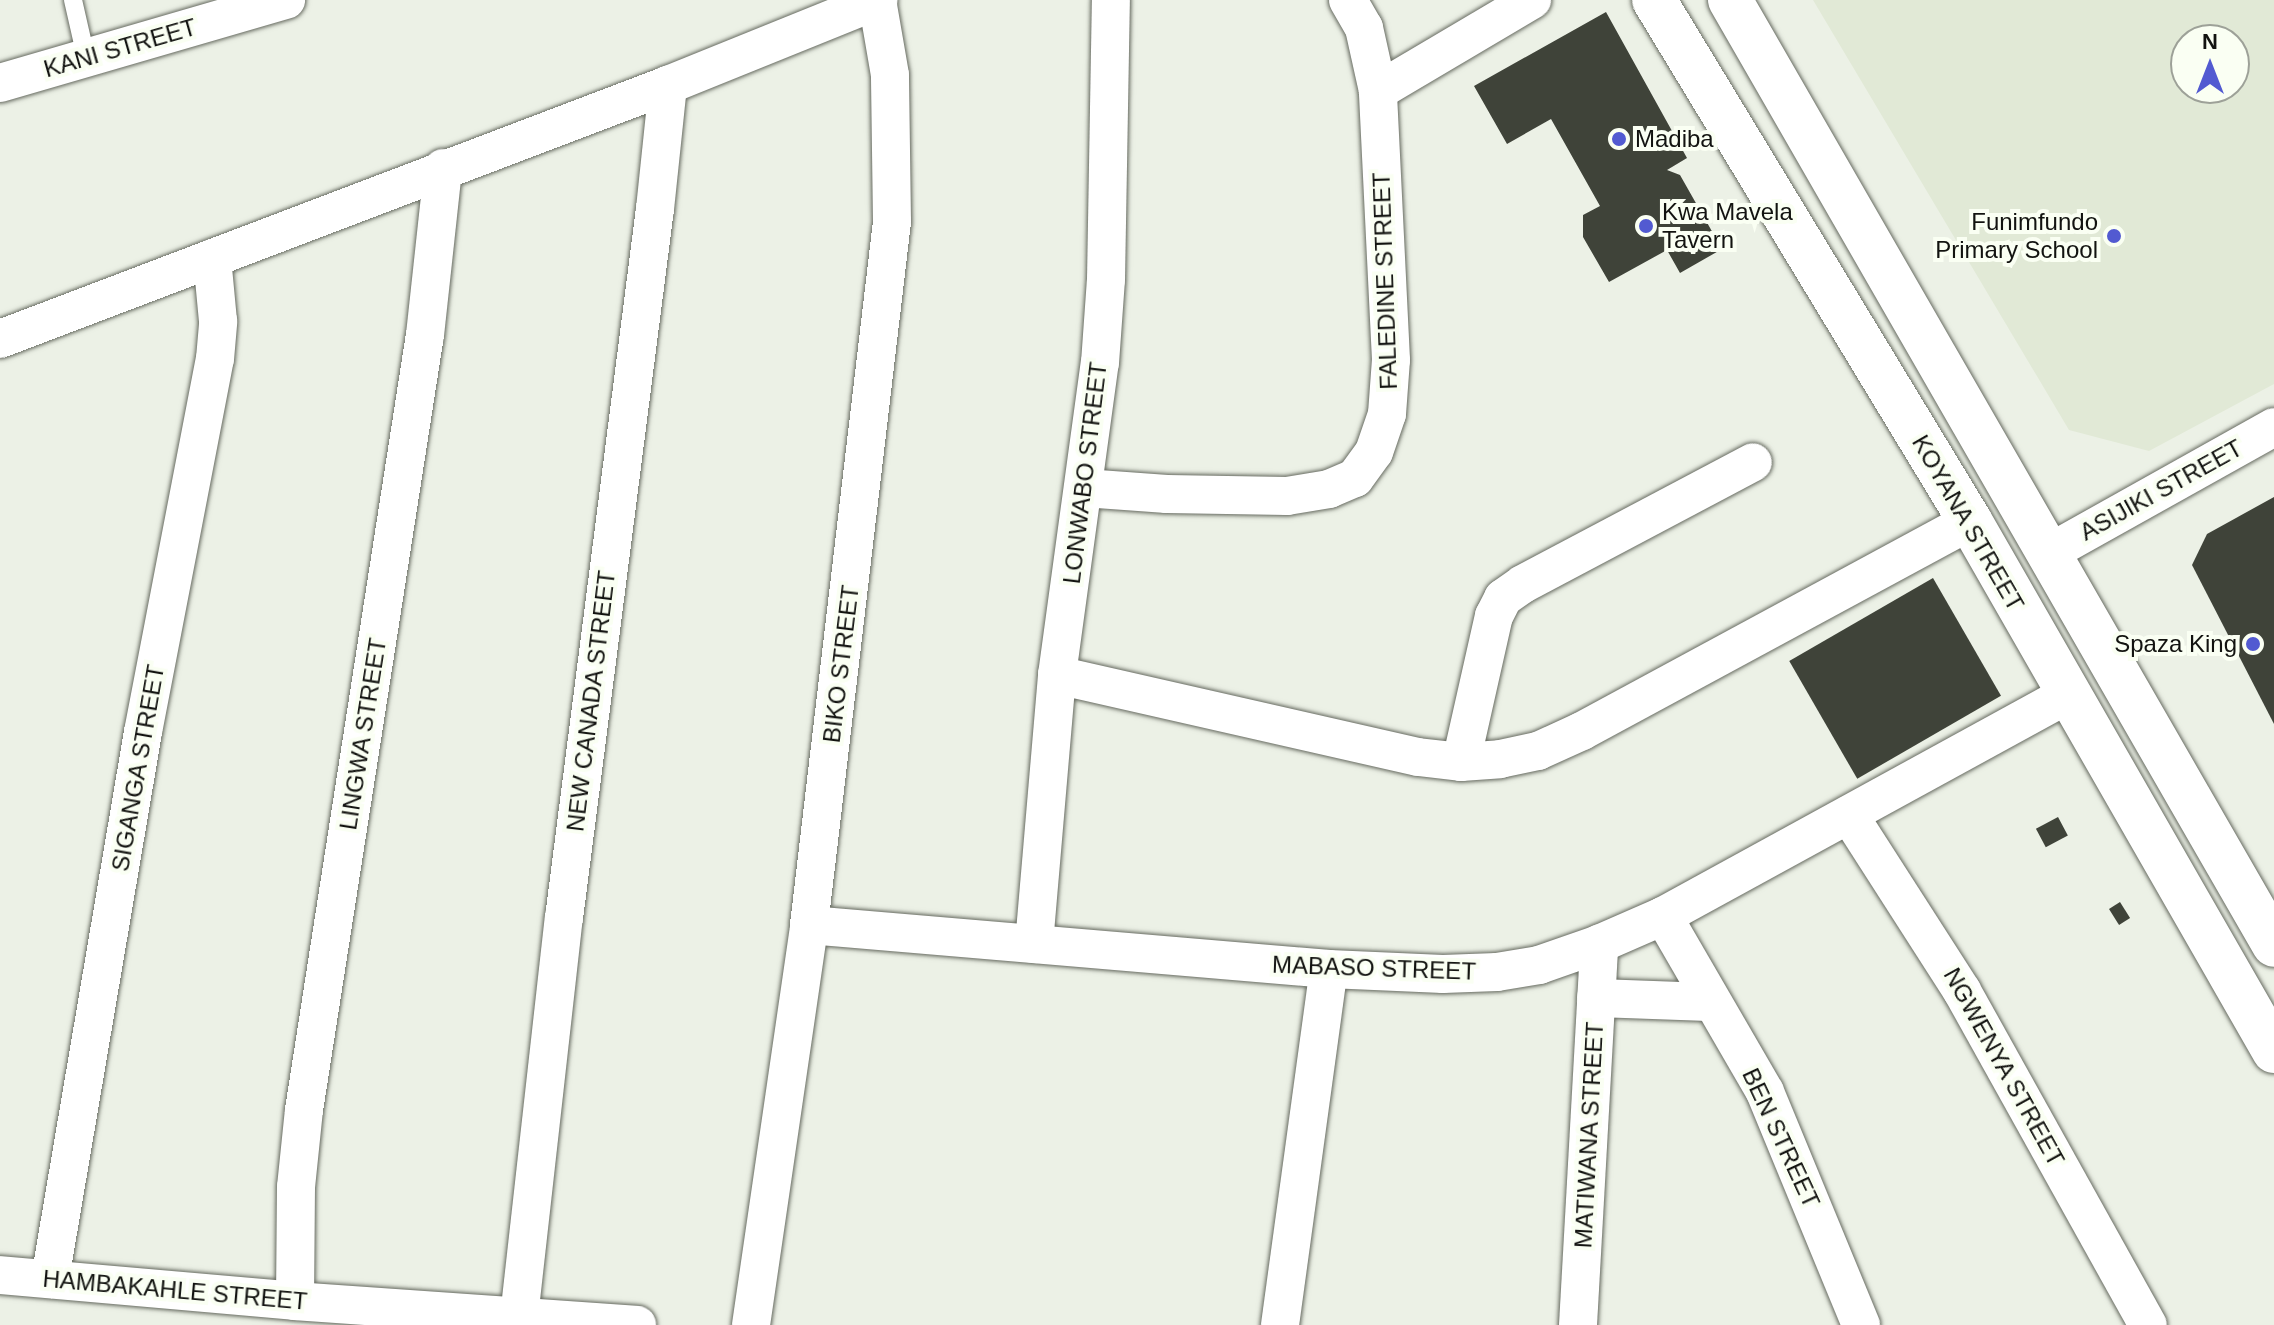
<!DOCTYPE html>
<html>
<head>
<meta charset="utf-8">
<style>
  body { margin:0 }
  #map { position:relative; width:2274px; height:1325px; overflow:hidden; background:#ecf1e6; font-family:Arial,sans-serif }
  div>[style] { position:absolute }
  .built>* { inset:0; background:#e1e9d6 }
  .building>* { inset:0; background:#3f4339; transform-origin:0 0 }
  .roads { filter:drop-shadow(0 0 2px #666a60) drop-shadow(0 0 2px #666a60) }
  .lane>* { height:18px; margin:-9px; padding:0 9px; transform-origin:9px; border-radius:9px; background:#fff }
  .street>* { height:38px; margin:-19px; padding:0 19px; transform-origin:19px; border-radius:19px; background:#fff }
  .secondary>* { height:44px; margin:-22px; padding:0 22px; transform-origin:22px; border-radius:22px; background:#fff }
  .dots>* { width:22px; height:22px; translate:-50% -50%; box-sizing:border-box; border:4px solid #fafff3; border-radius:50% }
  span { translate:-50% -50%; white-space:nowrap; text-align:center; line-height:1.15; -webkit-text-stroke:8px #fafff3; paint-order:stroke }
  .street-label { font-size:24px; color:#121310 }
  .poi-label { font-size:24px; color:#121310 }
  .left { translate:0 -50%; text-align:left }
  .right { translate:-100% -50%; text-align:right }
  .north { position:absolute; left:2170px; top:24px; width:80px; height:80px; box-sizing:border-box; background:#fafff3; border:2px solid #9da198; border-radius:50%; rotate:0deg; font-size:22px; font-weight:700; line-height:32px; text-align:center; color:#121310 }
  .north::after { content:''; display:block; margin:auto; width:28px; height:36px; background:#525ad1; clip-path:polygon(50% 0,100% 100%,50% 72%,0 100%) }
</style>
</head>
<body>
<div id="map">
  <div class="built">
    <i style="clip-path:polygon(evenodd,1813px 0,2274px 0,2274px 384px,2149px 451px,2069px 430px,1813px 0,2186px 40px,2234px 40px,2234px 88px,2186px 88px,2186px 40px)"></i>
  </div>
  <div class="building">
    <i style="clip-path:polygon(1606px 12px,1687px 158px,1667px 170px,1680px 175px,1722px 249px,1680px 273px,1667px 250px,1609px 282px,1583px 237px,1583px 215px,1600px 206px,1551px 119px,1507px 144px,1474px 86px)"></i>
    <i style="clip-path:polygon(2274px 497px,2274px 724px,2192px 565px,2207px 534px)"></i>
    <i style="left:1933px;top:578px;width:136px;height:166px;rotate:60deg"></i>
    <i style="left:2058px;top:817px;width:21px;height:25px;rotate:62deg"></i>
    <i style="left:2120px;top:902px;width:19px;height:13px;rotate:58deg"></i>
  </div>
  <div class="roads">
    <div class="lane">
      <i style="left:73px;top:0;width:58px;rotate:77.2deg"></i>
    </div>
    <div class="street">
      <i style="left:0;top:83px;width:298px;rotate:-16.2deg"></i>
      <i style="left:1378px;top:91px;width:179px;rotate:-30.6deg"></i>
      <i style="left:0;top:339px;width:715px;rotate:-20.82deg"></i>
      <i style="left:668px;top:85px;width:227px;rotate:-22deg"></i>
      <i style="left:1084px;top:488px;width:83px;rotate:4.1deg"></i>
      <i style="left:1167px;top:494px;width:120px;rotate:1deg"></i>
      <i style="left:1287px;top:496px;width:43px;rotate:-9.5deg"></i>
      <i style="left:1329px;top:489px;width:28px;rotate:-23deg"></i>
      <i style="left:1355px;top:478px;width:32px;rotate:-54deg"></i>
      <i style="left:1374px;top:452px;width:40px;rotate:-71.1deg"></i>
      <i style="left:1387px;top:414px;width:54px;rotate:-85.8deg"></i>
      <i style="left:1391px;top:360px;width:269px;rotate:-92.8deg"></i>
      <i style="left:1378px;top:91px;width:65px;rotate:-102.5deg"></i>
      <i style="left:1364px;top:28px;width:32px;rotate:-120deg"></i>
      <i style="left:2047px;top:554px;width:260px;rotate:-29.2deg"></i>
      <i style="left:1057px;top:675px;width:370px;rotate:12.8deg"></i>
      <i style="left:1418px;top:757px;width:43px;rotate:6.6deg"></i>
      <i style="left:1461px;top:762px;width:39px;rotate:-4deg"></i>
      <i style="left:1500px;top:759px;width:39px;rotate:-12deg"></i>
      <i style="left:1538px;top:751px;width:48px;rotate:-24.4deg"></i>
      <i style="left:1582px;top:731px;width:441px;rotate:-28.4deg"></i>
      <i style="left:1461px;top:762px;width:150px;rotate:-77.3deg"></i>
      <i style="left:1494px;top:616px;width:20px;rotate:-63deg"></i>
      <i style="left:1503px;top:598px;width:24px;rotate:-35deg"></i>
      <i style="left:1523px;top:584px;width:260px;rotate:-27.9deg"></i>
      <i style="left:1849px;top:815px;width:209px;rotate:57.3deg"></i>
      <i style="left:1962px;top:991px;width:382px;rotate:60.9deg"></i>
      <i style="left:1663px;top:916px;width:203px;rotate:59.9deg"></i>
      <i style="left:1765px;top:1092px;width:252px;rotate:67.6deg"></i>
      <i style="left:809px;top:925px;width:522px;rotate:4.84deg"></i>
      <i style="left:1329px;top:969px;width:114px;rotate:2.5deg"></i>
      <i style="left:1443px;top:974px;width:54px;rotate:-2.1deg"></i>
      <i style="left:1497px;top:972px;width:43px;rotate:-9.5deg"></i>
      <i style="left:1539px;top:965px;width:64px;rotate:-19.3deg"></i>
      <i style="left:1599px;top:944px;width:70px;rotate:-23.6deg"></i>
      <i style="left:1663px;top:916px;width:460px;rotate:-28.7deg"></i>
      <i style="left:1034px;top:944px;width:270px;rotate:-85.1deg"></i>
      <i style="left:1057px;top:675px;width:315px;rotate:-82.2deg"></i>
      <i style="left:1100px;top:363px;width:83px;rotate:-85.9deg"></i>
      <i style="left:1106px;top:280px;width:280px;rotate:-89deg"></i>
      <i style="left:1596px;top:998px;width:114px;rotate:2deg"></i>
      <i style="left:0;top:1275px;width:296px;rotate:5deg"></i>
      <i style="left:295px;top:1301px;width:343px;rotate:4deg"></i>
      <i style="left:50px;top:1279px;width:555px;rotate:-80.35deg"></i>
      <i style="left:143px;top:732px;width:380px;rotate:-79.1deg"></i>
      <i style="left:215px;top:359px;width:38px;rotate:-85deg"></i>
      <i style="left:218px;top:321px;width:63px;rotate:-95.4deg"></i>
      <i style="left:295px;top:1301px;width:114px;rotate:-89.5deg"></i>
      <i style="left:296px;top:1187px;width:77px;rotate:-84.1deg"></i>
      <i style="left:304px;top:1110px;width:784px;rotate:-81.13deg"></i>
      <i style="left:425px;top:335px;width:168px;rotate:-83.8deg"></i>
      <i style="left:519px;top:1317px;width:402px;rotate:-83.6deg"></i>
      <i style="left:564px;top:918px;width:715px;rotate:-82.69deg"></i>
      <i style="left:655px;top:209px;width:125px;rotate:-84deg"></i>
      <i style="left:751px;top:1325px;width:404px;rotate:-81.7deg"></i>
      <i style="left:809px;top:925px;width:708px;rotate:-83.27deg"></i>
      <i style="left:892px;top:222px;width:147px;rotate:-90.8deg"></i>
      <i style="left:890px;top:75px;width:76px;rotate:-99.8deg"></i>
      <i style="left:1280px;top:1325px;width:359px;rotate:-82.2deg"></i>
      <i style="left:1578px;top:1325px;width:382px;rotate:-86.8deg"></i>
    </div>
    <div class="secondary">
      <i style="left:1654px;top:0;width:609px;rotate:58.76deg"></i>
      <i style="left:1970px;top:521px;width:611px;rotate:60.16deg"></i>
      <i style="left:1730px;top:0;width:1090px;rotate:60.07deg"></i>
    </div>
  </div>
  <div class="dots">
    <i style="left:1619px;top:139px;background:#525ad1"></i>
    <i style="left:1646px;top:226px;background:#525ad1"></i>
    <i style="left:2114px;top:236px;background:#525ad1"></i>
    <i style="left:2253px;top:644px;background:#525ad1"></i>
  </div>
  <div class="street-label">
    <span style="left:120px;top:48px;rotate:-16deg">KANI STREET</span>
    <span style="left:1385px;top:281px;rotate:-92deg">FALEDINE STREET</span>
    <span style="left:1085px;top:473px;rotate:-83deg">LONWABO STREET</span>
    <span style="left:2161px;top:490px;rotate:-29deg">ASIJIKI STREET</span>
    <span style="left:1968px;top:523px;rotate:60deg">KOYANA STREET</span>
    <span style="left:841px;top:664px;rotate:-83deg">BIKO STREET</span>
    <span style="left:591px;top:701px;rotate:-83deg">NEW CANADA STREET</span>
    <span style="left:363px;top:734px;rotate:-81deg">LINGWA STREET</span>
    <span style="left:138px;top:768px;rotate:-80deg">SIGANGA STREET</span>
    <span style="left:1374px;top:968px;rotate:2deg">MABASO STREET</span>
    <span style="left:2004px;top:1067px;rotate:61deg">NGWENYA STREET</span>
    <span style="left:1589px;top:1135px;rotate:-87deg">MATIWANA STREET</span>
    <span style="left:1781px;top:1138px;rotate:65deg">BEN STREET</span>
    <span style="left:175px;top:1290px;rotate:5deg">HAMBAKAHLE STREET</span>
  </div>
  <div class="poi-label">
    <span class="left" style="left:1635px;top:139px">Madiba</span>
    <span class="left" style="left:1662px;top:226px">Kwa Mavela<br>Tavern</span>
    <span class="right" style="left:2098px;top:236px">Funimfundo<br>Primary School</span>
    <span class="right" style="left:2237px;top:644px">Spaza King</span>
  </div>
  <div class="north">N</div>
</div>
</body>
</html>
